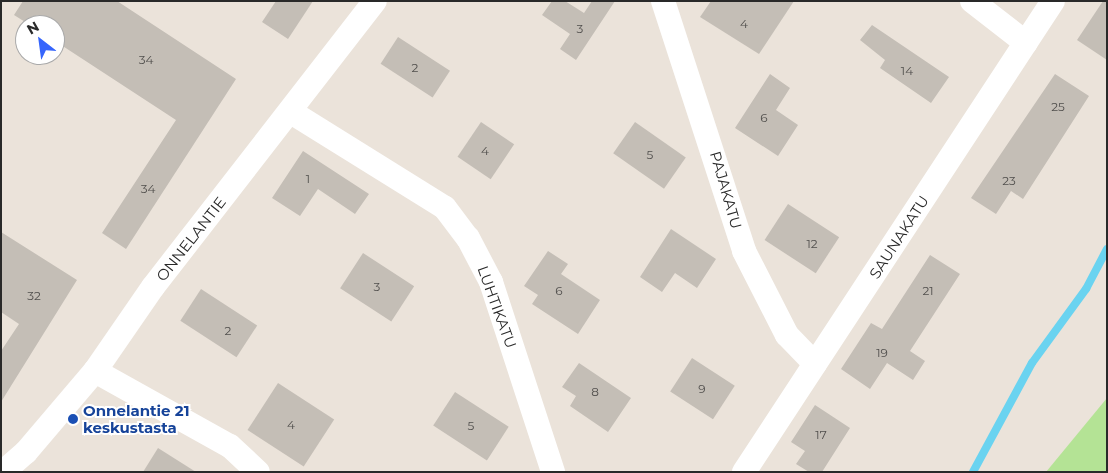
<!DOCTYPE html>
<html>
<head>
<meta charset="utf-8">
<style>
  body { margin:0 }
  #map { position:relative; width:1108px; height:473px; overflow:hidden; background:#ebe3da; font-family:Montserrat,sans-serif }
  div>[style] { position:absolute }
  .green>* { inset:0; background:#b4e395 }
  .stream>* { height:8px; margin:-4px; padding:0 4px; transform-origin:4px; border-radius:4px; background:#6ad3f0 }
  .building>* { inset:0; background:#c4beb6; transform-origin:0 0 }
  .minor>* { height:24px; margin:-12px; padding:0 12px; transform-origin:12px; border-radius:12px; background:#fff }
  .dots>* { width:14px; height:14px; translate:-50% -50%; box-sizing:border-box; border:2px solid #fff; border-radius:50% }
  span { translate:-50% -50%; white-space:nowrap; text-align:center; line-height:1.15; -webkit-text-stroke:4px #fff; paint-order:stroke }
  .number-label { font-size:12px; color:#504e4c }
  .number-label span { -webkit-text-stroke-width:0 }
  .street-label { font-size:15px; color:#292929 }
  .transit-label { font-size:15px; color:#164399; font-weight:700 }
  .left { translate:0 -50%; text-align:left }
  .frame { position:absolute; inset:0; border:2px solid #292929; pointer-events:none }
  .north { position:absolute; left:15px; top:15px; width:50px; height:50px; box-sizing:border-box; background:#fff; border:1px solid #a9a9a9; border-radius:50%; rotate:330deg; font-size:14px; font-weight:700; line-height:20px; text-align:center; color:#292929 }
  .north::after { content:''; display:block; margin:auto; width:18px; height:22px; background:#3665fc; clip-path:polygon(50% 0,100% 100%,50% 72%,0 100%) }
</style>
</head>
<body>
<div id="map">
  <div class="green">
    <i style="clip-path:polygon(1107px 398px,1107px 472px,1046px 472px)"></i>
  </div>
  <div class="stream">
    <i style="left:973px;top:472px;width:124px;rotate:-61.6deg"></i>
    <i style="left:1032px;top:363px;width:92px;rotate:-53.9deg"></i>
    <i style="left:1086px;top:289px;width:45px;rotate:-62.3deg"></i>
  </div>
  <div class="building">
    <i style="clip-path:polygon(23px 1px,117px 1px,236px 79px,126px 249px,102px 233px,176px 120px,55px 41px,55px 25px,30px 25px,14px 15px)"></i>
    <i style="clip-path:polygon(276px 1px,313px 1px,288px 39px,262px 22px)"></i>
    <i style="clip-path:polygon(552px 1px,565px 1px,584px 13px,592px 1px,615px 1px,576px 60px,560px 49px,570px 34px,542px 15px)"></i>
    <i style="clip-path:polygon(711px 1px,794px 1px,759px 54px,700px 17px)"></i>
    <i style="clip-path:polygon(1103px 1px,1107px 1px,1107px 60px,1077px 40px)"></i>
    <i style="clip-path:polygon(872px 25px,949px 77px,931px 103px,880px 68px,885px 60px,860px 40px)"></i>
    <i style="left:398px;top:37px;width:62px;height:32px;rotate:33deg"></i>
    <i style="clip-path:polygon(770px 74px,790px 88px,776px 110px,798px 125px,778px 156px,735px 128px)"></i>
    <i style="clip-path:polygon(1055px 74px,1089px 96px,1023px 199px,1011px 191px,996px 214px,971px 198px)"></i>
    <i style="left:481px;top:122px;width:40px;height:42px;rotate:34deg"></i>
    <i style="left:635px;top:122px;width:62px;height:38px;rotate:35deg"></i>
    <i style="clip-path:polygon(303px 151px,369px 194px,355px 214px,318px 189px,300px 216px,272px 198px)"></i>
    <i style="left:788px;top:204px;width:61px;height:43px;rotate:33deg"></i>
    <i style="clip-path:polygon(671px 229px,716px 259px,697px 288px,675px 273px,662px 292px,640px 277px)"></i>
    <i style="clip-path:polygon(1px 232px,77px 280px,1px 402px,1px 351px,19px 324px,1px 312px)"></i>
    <i style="clip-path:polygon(548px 251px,568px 264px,561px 274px,600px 300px,578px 334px,532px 304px,538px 295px,524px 286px)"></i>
    <i style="left:363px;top:253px;width:61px;height:42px;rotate:33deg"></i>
    <i style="clip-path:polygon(930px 255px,960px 274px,910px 351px,925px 361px,913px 380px,887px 363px,870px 389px,841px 369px,871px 323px,882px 329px)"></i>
    <i style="left:201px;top:289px;width:67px;height:38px;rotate:33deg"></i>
    <i style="left:692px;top:358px;width:51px;height:40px;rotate:33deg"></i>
    <i style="clip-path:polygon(579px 363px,631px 398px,608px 432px,570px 406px,576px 396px,562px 387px)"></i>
    <i style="left:278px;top:383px;width:67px;height:56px;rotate:33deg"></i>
    <i style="left:455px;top:392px;width:64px;height:40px;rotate:33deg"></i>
    <i style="clip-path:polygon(815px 405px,850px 428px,822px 472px,809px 472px,796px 464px,805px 451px,791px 442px)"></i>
    <i style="clip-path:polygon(158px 448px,196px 472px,143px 472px)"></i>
  </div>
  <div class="minor">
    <i style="left:663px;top:1px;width:263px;rotate:72deg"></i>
    <i style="left:744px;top:251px;width:94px;rotate:62.9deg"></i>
    <i style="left:787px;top:335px;width:40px;rotate:46deg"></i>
    <i style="left:972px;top:1px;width:68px;rotate:37.9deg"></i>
    <i style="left:291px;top:112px;width:181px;rotate:31.9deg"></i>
    <i style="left:445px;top:208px;width:38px;rotate:53deg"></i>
    <i style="left:468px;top:238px;width:50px;rotate:62.4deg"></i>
    <i style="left:491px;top:282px;width:200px;rotate:71.9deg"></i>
    <i style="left:95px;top:371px;width:154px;rotate:29.1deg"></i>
    <i style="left:230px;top:446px;width:38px;rotate:43deg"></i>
    <i style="left:3px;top:472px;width:30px;rotate:-41deg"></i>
    <i style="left:26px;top:452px;width:106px;rotate:-49.6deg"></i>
    <i style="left:95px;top:371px;width:102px;rotate:-55.4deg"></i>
    <i style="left:153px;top:287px;width:362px;rotate:-52.2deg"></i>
    <i style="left:744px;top:472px;width:563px;rotate:-56.73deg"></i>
  </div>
  <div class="dots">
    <i style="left:73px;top:419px;background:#1a4fb4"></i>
  </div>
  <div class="number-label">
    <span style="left:744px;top:24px">4</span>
    <span style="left:580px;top:29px">3</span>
    <span style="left:146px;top:60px">34</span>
    <span style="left:415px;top:68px">2</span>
    <span style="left:907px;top:71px">14</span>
    <span style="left:1058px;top:107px">25</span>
    <span style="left:764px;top:118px">6</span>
    <span style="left:485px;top:151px">4</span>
    <span style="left:650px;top:155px">5</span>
    <span style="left:308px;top:179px">1</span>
    <span style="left:1009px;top:181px">23</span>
    <span style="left:148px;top:189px">34</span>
    <span style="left:812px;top:244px">12</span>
    <span style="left:377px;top:287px">3</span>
    <span style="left:559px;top:291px">6</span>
    <span style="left:928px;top:291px">21</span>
    <span style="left:34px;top:296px">32</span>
    <span style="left:228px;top:331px">2</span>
    <span style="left:882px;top:353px">19</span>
    <span style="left:702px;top:389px">9</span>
    <span style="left:595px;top:392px">8</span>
    <span style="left:291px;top:425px">4</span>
    <span style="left:471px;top:426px">5</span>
    <span style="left:821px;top:435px">17</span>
  </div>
  <div class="street-label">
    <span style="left:726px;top:190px;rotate:74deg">PAJAKATU</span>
    <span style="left:899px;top:237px;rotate:-57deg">SAUNAKATU</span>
    <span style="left:191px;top:239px;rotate:-52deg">ONNELANTIE</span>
    <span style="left:497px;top:307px;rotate:70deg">LUHTIKATU</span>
  </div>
  <div class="transit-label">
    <span class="left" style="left:83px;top:419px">Onnelantie 21<br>keskustasta</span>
  </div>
  <div class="frame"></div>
  <div class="north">N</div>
</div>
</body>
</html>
